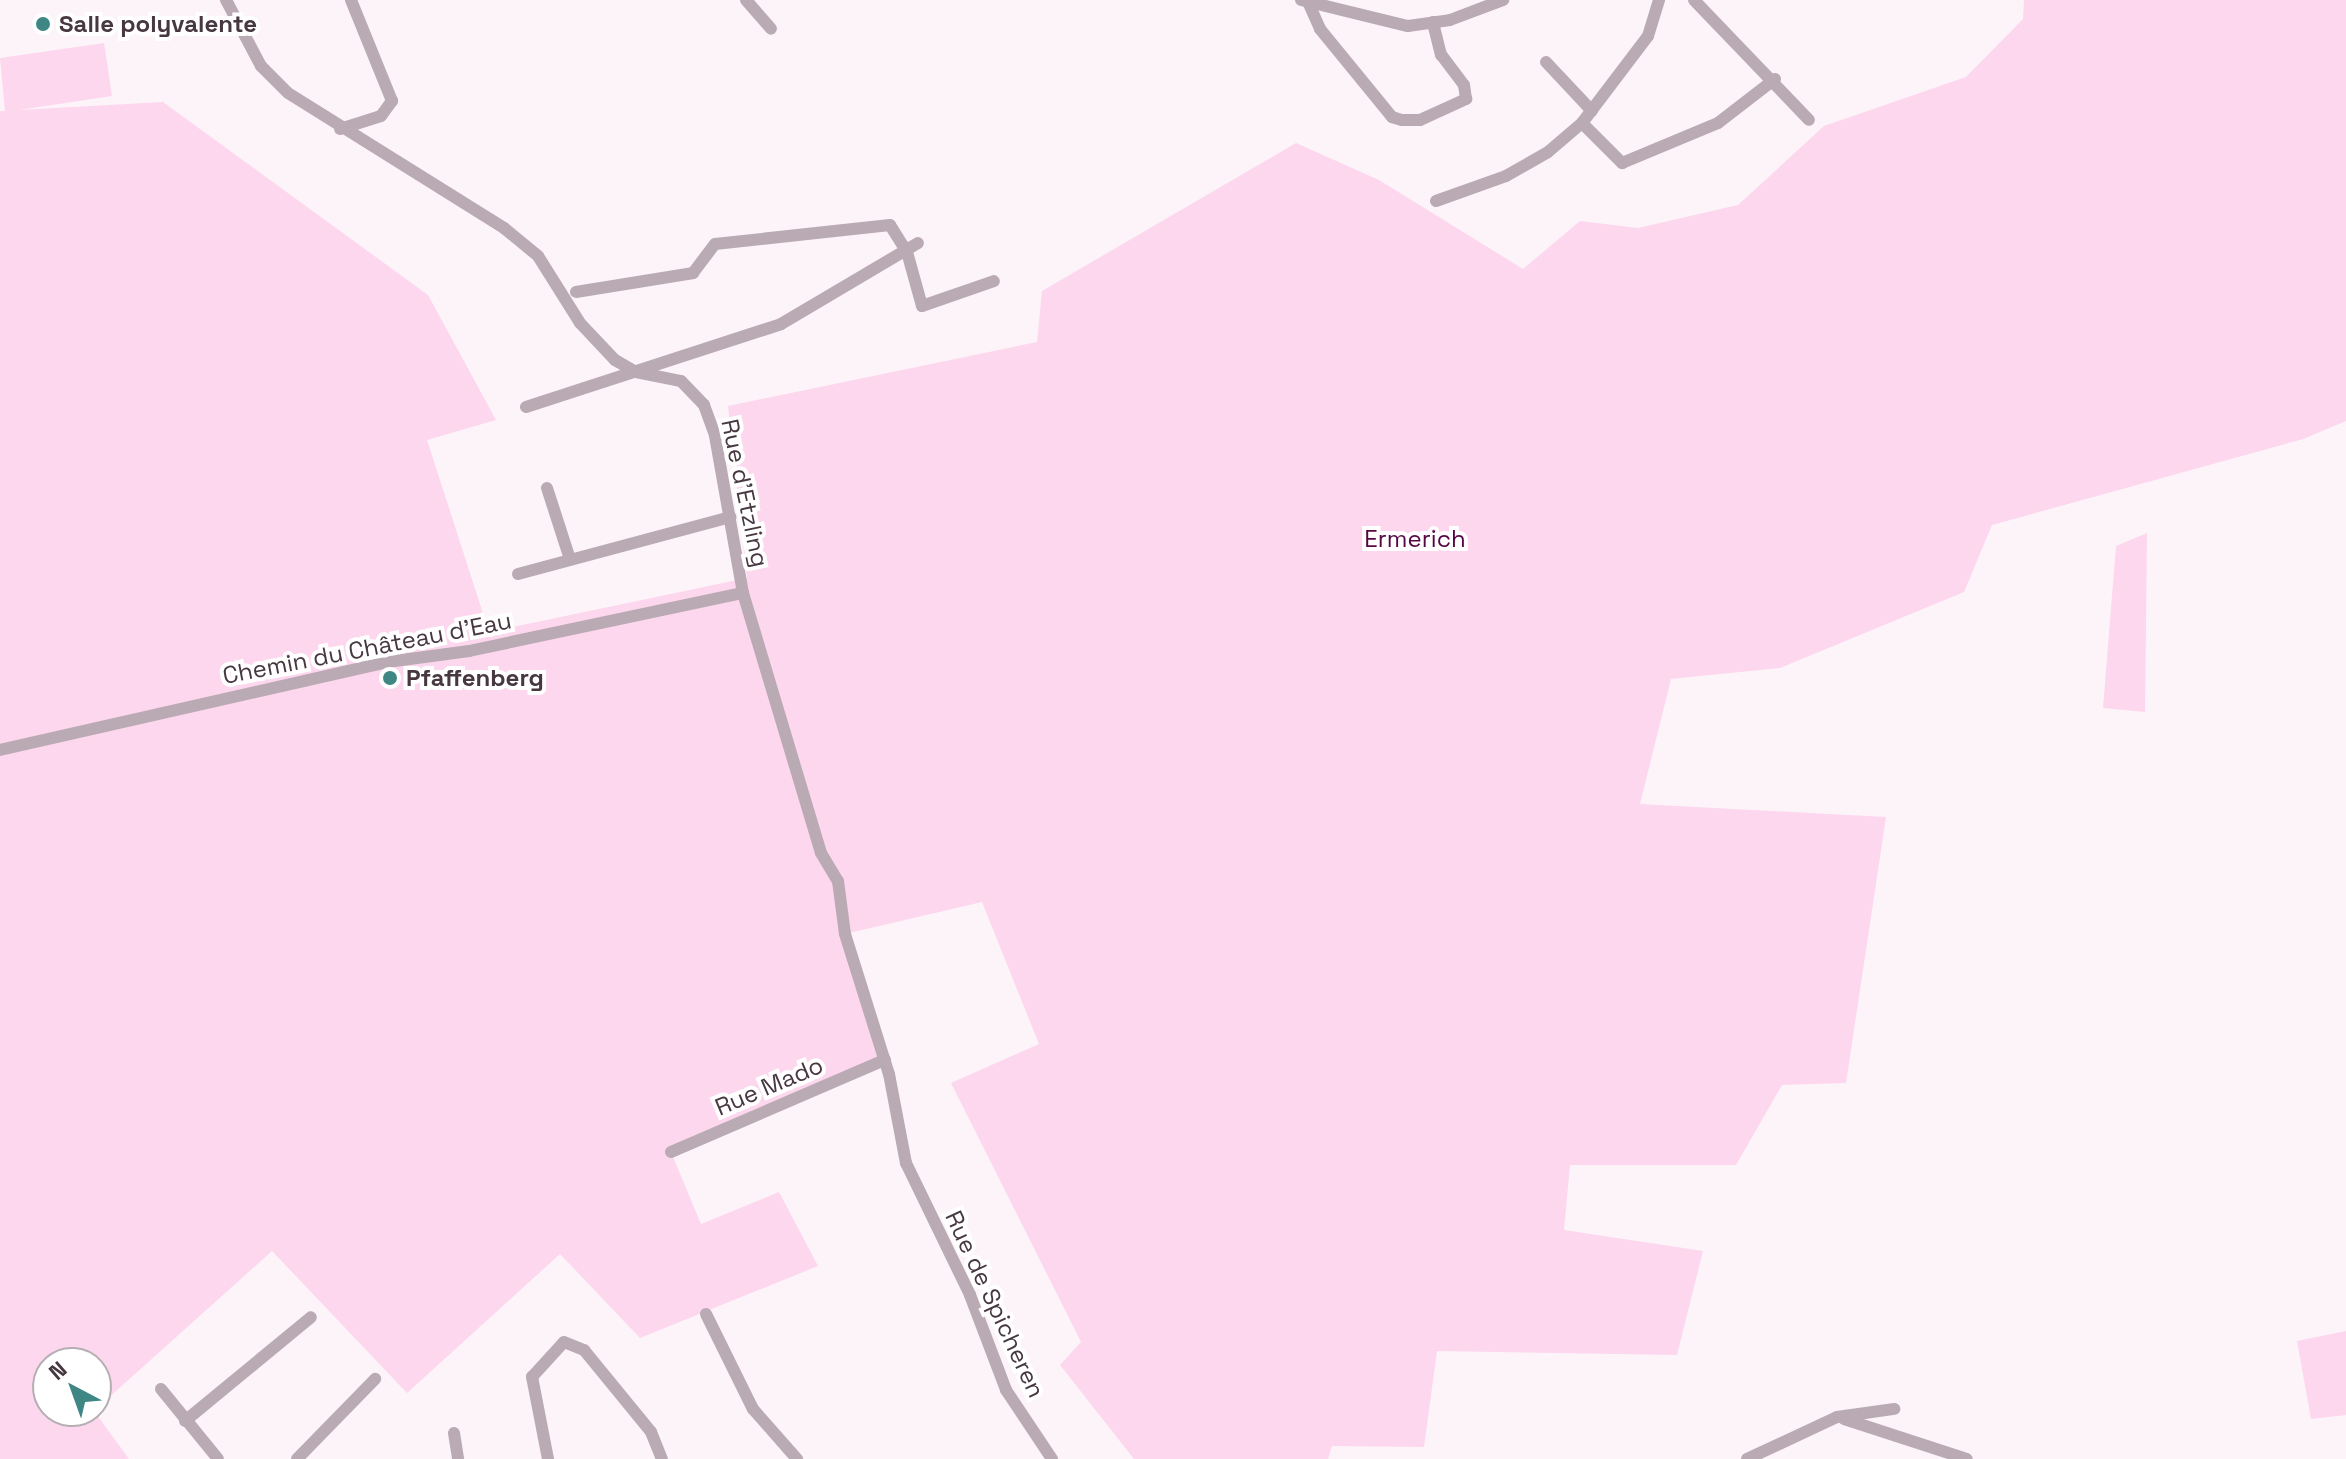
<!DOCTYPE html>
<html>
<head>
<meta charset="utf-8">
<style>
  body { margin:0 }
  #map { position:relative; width:2346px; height:1459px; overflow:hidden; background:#fcf4f9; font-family:"Space Grotesk",sans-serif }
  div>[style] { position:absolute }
  .green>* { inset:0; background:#fdd7ee }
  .street>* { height:12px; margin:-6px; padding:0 6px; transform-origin:6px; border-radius:6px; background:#baaab4 }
  .dots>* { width:22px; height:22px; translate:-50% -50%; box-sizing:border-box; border:4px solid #fff; border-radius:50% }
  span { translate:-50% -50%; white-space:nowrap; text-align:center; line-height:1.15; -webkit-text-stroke:8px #fff; paint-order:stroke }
  .poi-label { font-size:24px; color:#463740; font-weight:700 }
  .left { translate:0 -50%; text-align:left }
  .street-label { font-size:24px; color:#463740 }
  .park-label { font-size:24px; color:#560742 }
  .north { position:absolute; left:32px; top:1347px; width:80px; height:80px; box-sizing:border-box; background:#fff; border:2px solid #b5afb3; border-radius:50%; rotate:319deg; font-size:22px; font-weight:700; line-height:32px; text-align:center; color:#463740 }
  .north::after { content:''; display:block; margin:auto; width:28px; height:36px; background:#3f8784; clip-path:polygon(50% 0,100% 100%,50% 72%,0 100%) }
</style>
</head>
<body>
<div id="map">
  <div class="green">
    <i style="clip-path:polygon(2024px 0,2346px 0,2346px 421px,2303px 439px,1992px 525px,1964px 592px,1780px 668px,1671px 679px,1640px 804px,1886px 817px,1846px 1083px,1782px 1085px,1736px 1165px,1570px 1165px,1564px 1230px,1703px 1251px,1677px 1355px,1437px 1351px,1424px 1447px,1332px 1446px,1328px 1459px,1134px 1459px,1060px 1365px,1081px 1342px,951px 1083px,1039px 1044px,982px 902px,845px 934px,885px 1060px,671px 1152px,701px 1224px,779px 1192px,818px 1266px,640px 1338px,560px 1254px,407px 1393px,272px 1251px,96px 1409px,96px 1363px,48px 1363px,48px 1411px,94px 1411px,129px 1459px,0 1459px,0 111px,5px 111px,0 58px,104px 43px,112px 96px,19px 110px,163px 102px,428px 295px,496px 420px,427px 440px,489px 632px,747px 578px,728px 406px,1037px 342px,1042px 291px,1296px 143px,1379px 180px,1523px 269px,1580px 221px,1638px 228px,1738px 205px,1824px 126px,1966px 77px,2023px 19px)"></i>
    <i style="clip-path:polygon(2147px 533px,2145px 712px,2103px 708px,2116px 546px)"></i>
    <i style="clip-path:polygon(2346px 1331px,2346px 1415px,2311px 1419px,2297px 1341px)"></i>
  </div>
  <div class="street">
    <i style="left:226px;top:0;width:75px;rotate:62.1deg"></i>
    <i style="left:261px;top:66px;width:38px;rotate:45deg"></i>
    <i style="left:288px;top:93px;width:255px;rotate:32deg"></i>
    <i style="left:504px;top:228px;width:44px;rotate:39.5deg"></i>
    <i style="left:538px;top:256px;width:79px;rotate:57.9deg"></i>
    <i style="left:580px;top:323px;width:51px;rotate:46.6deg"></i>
    <i style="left:615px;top:360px;width:24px;rotate:30deg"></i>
    <i style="left:636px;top:372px;width:46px;rotate:11.3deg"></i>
    <i style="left:681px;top:381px;width:33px;rotate:46deg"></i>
    <i style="left:704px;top:405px;width:33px;rotate:70deg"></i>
    <i style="left:715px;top:436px;width:159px;rotate:79.9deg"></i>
    <i style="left:743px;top:593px;width:271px;rotate:73.3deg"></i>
    <i style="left:821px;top:853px;width:33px;rotate:59deg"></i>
    <i style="left:838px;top:881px;width:53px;rotate:82.5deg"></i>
    <i style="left:845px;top:934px;width:147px;rotate:72.6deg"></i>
    <i style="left:889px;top:1074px;width:91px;rotate:79.2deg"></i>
    <i style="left:906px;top:1163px;width:147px;rotate:64.1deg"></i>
    <i style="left:970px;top:1295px;width:102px;rotate:69.2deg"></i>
    <i style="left:1006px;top:1390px;width:83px;rotate:56.3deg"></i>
    <i style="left:746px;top:0;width:38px;rotate:49deg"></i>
    <i style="left:1301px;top:0;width:110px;rotate:13.7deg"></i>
    <i style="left:1408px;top:26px;width:42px;rotate:-8.1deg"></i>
    <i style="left:1450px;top:20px;width:57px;rotate:-20.7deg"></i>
    <i style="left:1694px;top:0;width:166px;rotate:46.2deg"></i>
    <i style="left:1309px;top:4px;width:27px;rotate:66deg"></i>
    <i style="left:1320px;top:29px;width:114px;rotate:50.7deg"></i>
    <i style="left:1392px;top:117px;width:10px;rotate:17deg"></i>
    <i style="left:1402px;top:120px;width:18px"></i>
    <i style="left:1420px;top:120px;width:51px;rotate:-24.5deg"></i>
    <i style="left:1466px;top:99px;width:14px;rotate:-98deg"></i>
    <i style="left:1464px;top:85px;width:38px;rotate:-127deg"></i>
    <i style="left:1441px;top:55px;width:34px;rotate:-104deg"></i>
    <i style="left:1546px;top:62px;width:67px;rotate:46.8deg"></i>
    <i style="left:1582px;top:123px;width:57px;rotate:45deg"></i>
    <i style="left:1622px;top:163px;width:104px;rotate:-22.6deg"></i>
    <i style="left:1718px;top:123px;width:72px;rotate:-37.7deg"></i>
    <i style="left:340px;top:129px;width:43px;rotate:-17.6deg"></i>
    <i style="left:381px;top:116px;width:19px;rotate:-54deg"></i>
    <i style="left:392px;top:101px;width:109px;rotate:-112.1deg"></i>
    <i style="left:1436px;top:201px;width:74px;rotate:-19.7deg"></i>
    <i style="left:1506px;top:176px;width:48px;rotate:-29.7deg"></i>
    <i style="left:1548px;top:152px;width:45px;rotate:-40.5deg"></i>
    <i style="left:1582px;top:123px;width:109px;rotate:-52.8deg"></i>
    <i style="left:1648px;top:36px;width:38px;rotate:-73deg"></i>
    <i style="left:576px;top:292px;width:119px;rotate:-9.2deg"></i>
    <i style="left:693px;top:273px;width:36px;rotate:-53deg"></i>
    <i style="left:715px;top:244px;width:176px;rotate:-6.2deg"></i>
    <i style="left:890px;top:225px;width:32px;rotate:58deg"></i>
    <i style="left:907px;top:252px;width:56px;rotate:74.5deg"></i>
    <i style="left:922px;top:306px;width:76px;rotate:-19.1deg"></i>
    <i style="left:526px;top:407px;width:268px;rotate:-18deg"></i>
    <i style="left:781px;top:324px;width:159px;rotate:-30.6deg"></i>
    <i style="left:547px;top:488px;width:75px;rotate:72.1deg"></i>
    <i style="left:518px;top:574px;width:220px;rotate:-15deg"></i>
    <i style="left:0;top:750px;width:397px;rotate:-12.8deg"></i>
    <i style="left:387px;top:662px;width:83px;rotate:-7.6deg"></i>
    <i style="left:469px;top:651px;width:280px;rotate:-12deg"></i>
    <i style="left:671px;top:1152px;width:233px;rotate:-23.3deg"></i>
    <i style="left:706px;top:1314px;width:106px;rotate:63.7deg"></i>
    <i style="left:753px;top:1409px;width:67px;rotate:48.7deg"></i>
    <i style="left:161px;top:1389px;width:90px;rotate:50.8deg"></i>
    <i style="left:1844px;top:1419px;width:129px;rotate:18deg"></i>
    <i style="left:185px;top:1421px;width:163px;rotate:-39.5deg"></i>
    <i style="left:454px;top:1433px;width:26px;rotate:81deg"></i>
    <i style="left:297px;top:1459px;width:112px;rotate:-45.7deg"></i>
    <i style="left:548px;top:1459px;width:84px;rotate:-101deg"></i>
    <i style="left:532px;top:1377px;width:47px;rotate:-47.6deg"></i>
    <i style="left:564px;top:1342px;width:22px;rotate:22deg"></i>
    <i style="left:584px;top:1350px;width:106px;rotate:50.7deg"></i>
    <i style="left:651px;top:1432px;width:29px;rotate:68deg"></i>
    <i style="left:1747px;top:1459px;width:99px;rotate:-25deg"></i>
    <i style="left:1837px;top:1417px;width:58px;rotate:-8deg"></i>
  </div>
  <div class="dots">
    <i style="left:43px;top:24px;background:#3f8784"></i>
    <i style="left:390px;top:678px;background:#3f8784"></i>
  </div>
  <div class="poi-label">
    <span class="left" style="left:59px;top:24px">Salle polyvalente</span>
    <span class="left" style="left:406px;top:678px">Pfaffenberg</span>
  </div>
  <div class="street-label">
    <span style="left:745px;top:493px;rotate:78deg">Rue d'Etzling</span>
    <span style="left:367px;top:648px;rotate:-11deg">Chemin du Château d'Eau</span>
    <span style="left:769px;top:1086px;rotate:-23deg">Rue Mado</span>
    <span style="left:995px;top:1304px;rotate:65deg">Rue de Spicheren</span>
  </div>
  <div class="park-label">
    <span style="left:1415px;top:539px">Ermerich</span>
  </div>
  <div class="north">N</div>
</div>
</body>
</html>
